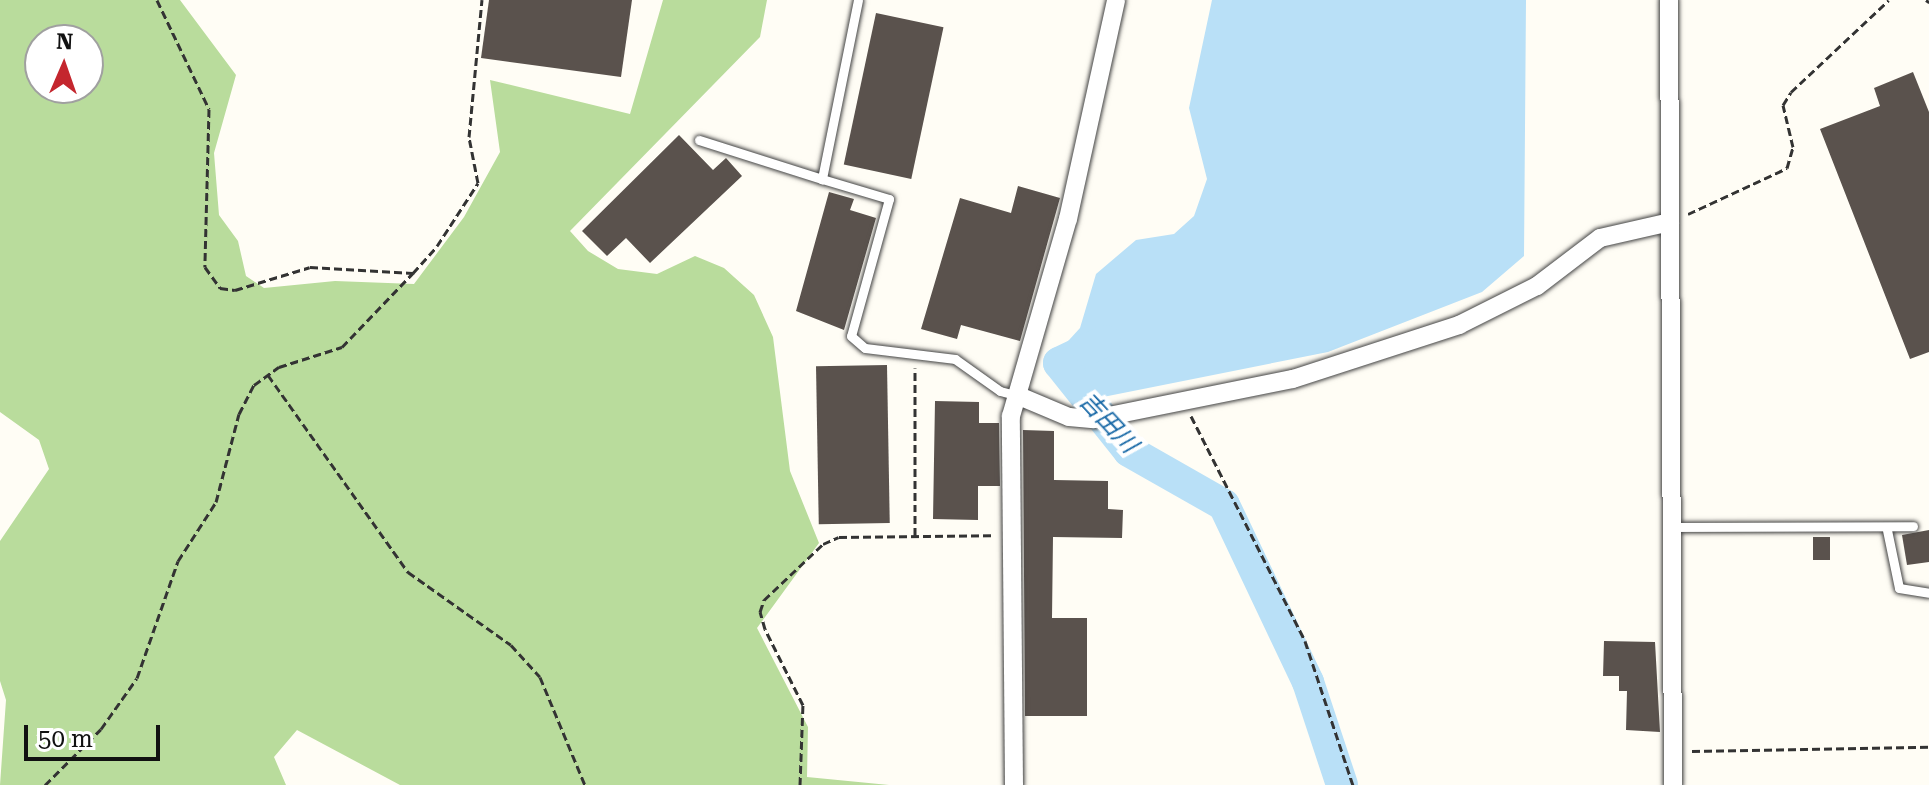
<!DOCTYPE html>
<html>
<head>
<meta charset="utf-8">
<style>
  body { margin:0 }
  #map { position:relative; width:1929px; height:785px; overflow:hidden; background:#fffdf5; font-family:"Roboto Serif","Noto Sans JP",serif }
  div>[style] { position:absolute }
  .forest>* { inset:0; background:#b9dc9c }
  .water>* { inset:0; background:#b9e0f7 }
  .river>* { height:32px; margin:-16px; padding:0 16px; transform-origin:16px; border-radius:16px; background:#b9e0f7 }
  .building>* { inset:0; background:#5a524d; transform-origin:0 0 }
  .path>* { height:3px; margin-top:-1.5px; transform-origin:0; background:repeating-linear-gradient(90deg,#333 0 8px,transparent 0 12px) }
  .roads { filter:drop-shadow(0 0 2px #444) drop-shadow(0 0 2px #444) }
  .service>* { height:9px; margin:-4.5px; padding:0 4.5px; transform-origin:4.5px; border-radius:4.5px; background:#fff }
  .minor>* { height:18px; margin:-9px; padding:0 9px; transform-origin:9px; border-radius:9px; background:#fff }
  span { translate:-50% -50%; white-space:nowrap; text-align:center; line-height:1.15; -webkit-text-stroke:8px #fff; paint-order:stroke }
  .water-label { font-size:24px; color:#1768a6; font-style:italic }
  .north { position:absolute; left:24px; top:24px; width:80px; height:80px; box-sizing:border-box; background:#fff; border:2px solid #a0a0a0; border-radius:50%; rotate:2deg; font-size:22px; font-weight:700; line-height:32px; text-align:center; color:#111 }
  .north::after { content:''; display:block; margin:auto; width:28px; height:36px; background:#c4262e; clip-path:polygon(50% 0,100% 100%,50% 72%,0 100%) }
  .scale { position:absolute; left:24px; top:725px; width:136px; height:36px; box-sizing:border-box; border:4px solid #111; border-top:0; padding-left:10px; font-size:24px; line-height:28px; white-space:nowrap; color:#111; -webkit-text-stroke:6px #fff; paint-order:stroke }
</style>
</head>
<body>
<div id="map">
  <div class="forest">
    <i style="clip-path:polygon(evenodd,0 0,180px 0,236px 75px,214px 153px,219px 215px,238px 241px,246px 276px,264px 288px,335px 281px,414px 284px,464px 217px,500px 152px,490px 80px,630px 114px,663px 0,767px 0,760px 37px,570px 231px,588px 251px,618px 269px,657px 274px,695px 256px,724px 268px,754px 295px,773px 337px,790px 471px,819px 543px,757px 628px,808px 727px,807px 777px,889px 785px,400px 785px,297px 730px,274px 757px,286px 785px,0 785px,6px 700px,0 681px,0 541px,49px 469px,39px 440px,0 412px,0 0,40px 40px,88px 40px,88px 88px,40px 88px,40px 40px)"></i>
  </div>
  <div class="water">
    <i style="clip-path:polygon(1212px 0,1526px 0,1524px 256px,1482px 292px,1328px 352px,1098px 398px,1059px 351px,1080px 328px,1096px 274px,1136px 240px,1174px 234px,1194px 216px,1207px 179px,1189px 108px)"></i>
  </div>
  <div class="river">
    <i style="left:1105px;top:341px;width:51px;rotate:154.4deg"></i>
    <i style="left:1059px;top:363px;width:112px;rotate:51.5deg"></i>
    <i style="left:1129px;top:451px;width:109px;rotate:29.6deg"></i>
    <i style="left:1224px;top:505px;width:196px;rotate:64.6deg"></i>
    <i style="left:1308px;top:682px;width:108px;rotate:71.7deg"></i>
  </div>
  <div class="building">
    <i style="clip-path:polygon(489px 0,632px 0,621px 77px,481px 58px)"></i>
    <i style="left:876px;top:13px;width:69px;height:155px;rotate:12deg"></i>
    <i style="clip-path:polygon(1913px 72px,1929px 112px,1929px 352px,1910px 359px,1820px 129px,1880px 106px,1874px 88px)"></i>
    <i style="clip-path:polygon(679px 135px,713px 170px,726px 158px,742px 176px,650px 263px,626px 238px,607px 256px,582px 231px)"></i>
    <i style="clip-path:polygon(1018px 186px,1060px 198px,1020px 341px,961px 325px,957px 339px,921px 329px,960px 198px,1011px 213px)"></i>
    <i style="clip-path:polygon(829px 192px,854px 199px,850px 210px,876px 218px,844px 330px,796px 311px)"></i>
    <i style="left:887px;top:365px;width:158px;height:71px;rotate:89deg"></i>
    <i style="clip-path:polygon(935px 401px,979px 402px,979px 423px,999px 423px,1000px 486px,978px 486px,978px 520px,933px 519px)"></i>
    <i style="clip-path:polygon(1023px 430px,1054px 431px,1054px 480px,1108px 481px,1108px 509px,1123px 510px,1122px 538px,1053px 537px,1052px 618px,1087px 618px,1087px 716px,1025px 716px)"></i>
    <i style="clip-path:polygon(1929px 530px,1929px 562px,1907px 565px,1902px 535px)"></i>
    <i style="left:1813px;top:537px;width:17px;height:23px"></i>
    <i style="clip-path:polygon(1604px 641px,1655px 642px,1660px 732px,1626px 730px,1627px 691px,1619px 691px,1619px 676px,1603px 676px)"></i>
  </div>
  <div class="path">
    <i style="left:157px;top:0;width:121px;rotate:64.5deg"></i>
    <i style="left:209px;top:109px;width:158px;rotate:91.5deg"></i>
    <i style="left:205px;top:267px;width:26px;rotate:54deg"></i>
    <i style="left:220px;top:288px;width:15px;rotate:8deg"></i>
    <i style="left:235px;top:290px;width:78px;rotate:-17deg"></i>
    <i style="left:310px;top:267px;width:103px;rotate:3.3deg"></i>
    <i style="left:413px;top:273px;width:36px;rotate:-48deg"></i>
    <i style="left:437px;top:246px;width:75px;rotate:-56.9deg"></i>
    <i style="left:478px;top:183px;width:47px;rotate:-101.1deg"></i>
    <i style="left:469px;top:137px;width:138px;rotate:-84.6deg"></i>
    <i style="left:1926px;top:0;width:4px;rotate:34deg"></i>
    <i style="left:1688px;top:214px;width:109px;rotate:-24.9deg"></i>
    <i style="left:1787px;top:168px;width:22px;rotate:-74deg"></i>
    <i style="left:1793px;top:147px;width:43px;rotate:-103.4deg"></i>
    <i style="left:1783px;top:105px;width:15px;rotate:-58deg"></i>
    <i style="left:1791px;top:92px;width:134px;rotate:-43.2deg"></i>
    <i style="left:268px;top:375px;width:242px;rotate:54.6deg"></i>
    <i style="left:408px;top:572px;width:126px;rotate:35.3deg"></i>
    <i style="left:511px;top:645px;width:43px;rotate:47.8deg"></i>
    <i style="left:540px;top:677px;width:117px;rotate:67.4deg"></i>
    <i style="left:1191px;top:416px;width:252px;rotate:63.1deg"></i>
    <i style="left:1305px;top:641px;width:152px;rotate:71.6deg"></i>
    <i style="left:915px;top:536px;width:168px;rotate:-90deg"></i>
    <i style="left:1692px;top:751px;width:237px;rotate:-1deg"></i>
    <i style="left:45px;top:785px;width:79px;rotate:-45deg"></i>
    <i style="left:101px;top:729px;width:62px;rotate:-54.8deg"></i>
    <i style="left:137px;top:678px;width:124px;rotate:-70.7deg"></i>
    <i style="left:178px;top:561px;width:70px;rotate:-57.2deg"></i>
    <i style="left:216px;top:502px;width:91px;rotate:-75.4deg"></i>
    <i style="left:239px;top:414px;width:33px;rotate:-63deg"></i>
    <i style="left:254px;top:385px;width:31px;rotate:-36deg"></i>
    <i style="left:279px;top:367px;width:66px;rotate:-17.6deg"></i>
    <i style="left:342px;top:347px;width:103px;rotate:-46.2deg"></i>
    <i style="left:800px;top:785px;width:80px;rotate:-87.9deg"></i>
    <i style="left:803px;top:705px;width:85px;rotate:-116.6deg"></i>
    <i style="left:765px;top:629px;width:18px;rotate:-106deg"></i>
    <i style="left:760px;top:612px;width:13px;rotate:-72deg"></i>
    <i style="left:764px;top:600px;width:81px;rotate:-43.5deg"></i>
    <i style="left:823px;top:544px;width:17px;rotate:-24deg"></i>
    <i style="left:839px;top:537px;width:153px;rotate:-0.7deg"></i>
  </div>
  <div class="roads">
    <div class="service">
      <i style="left:858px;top:0;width:183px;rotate:101.4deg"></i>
      <i style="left:822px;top:179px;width:70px;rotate:16.6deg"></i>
      <i style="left:889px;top:199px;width:142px;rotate:105.5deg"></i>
      <i style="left:851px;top:336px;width:18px;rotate:41deg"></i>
      <i style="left:865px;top:348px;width:91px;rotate:7deg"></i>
      <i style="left:955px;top:359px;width:55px;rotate:35.4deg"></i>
      <i style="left:1000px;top:391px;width:20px;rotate:15deg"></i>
      <i style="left:699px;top:140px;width:129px;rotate:17.6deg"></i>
      <i style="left:1670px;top:527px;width:243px;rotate:-0.2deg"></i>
      <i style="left:1887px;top:530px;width:59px;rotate:78.3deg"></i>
      <i style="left:1899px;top:588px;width:30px;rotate:9deg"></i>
    </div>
    <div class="minor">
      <i style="left:1669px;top:0;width:785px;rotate:89.71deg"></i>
      <i style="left:1019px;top:396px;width:54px;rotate:22.8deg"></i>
      <i style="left:1069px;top:417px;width:25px;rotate:5deg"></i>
      <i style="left:1094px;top:419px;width:203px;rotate:-11.4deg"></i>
      <i style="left:1293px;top:379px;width:175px;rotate:-18deg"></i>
      <i style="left:1459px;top:325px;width:87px;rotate:-26.6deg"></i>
      <i style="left:1537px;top:286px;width:79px;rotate:-37.3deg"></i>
      <i style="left:1600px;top:238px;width:72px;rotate:-12.9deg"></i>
      <i style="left:1014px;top:785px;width:369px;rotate:-90.5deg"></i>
      <i style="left:1011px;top:416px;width:205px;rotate:-73.9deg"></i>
      <i style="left:1068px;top:219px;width:224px;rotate:-77.6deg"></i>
    </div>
  </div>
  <div class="water-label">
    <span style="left:1108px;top:423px;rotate:47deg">吉田川</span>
  </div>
  <div class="north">N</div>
  <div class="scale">50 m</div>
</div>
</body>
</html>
